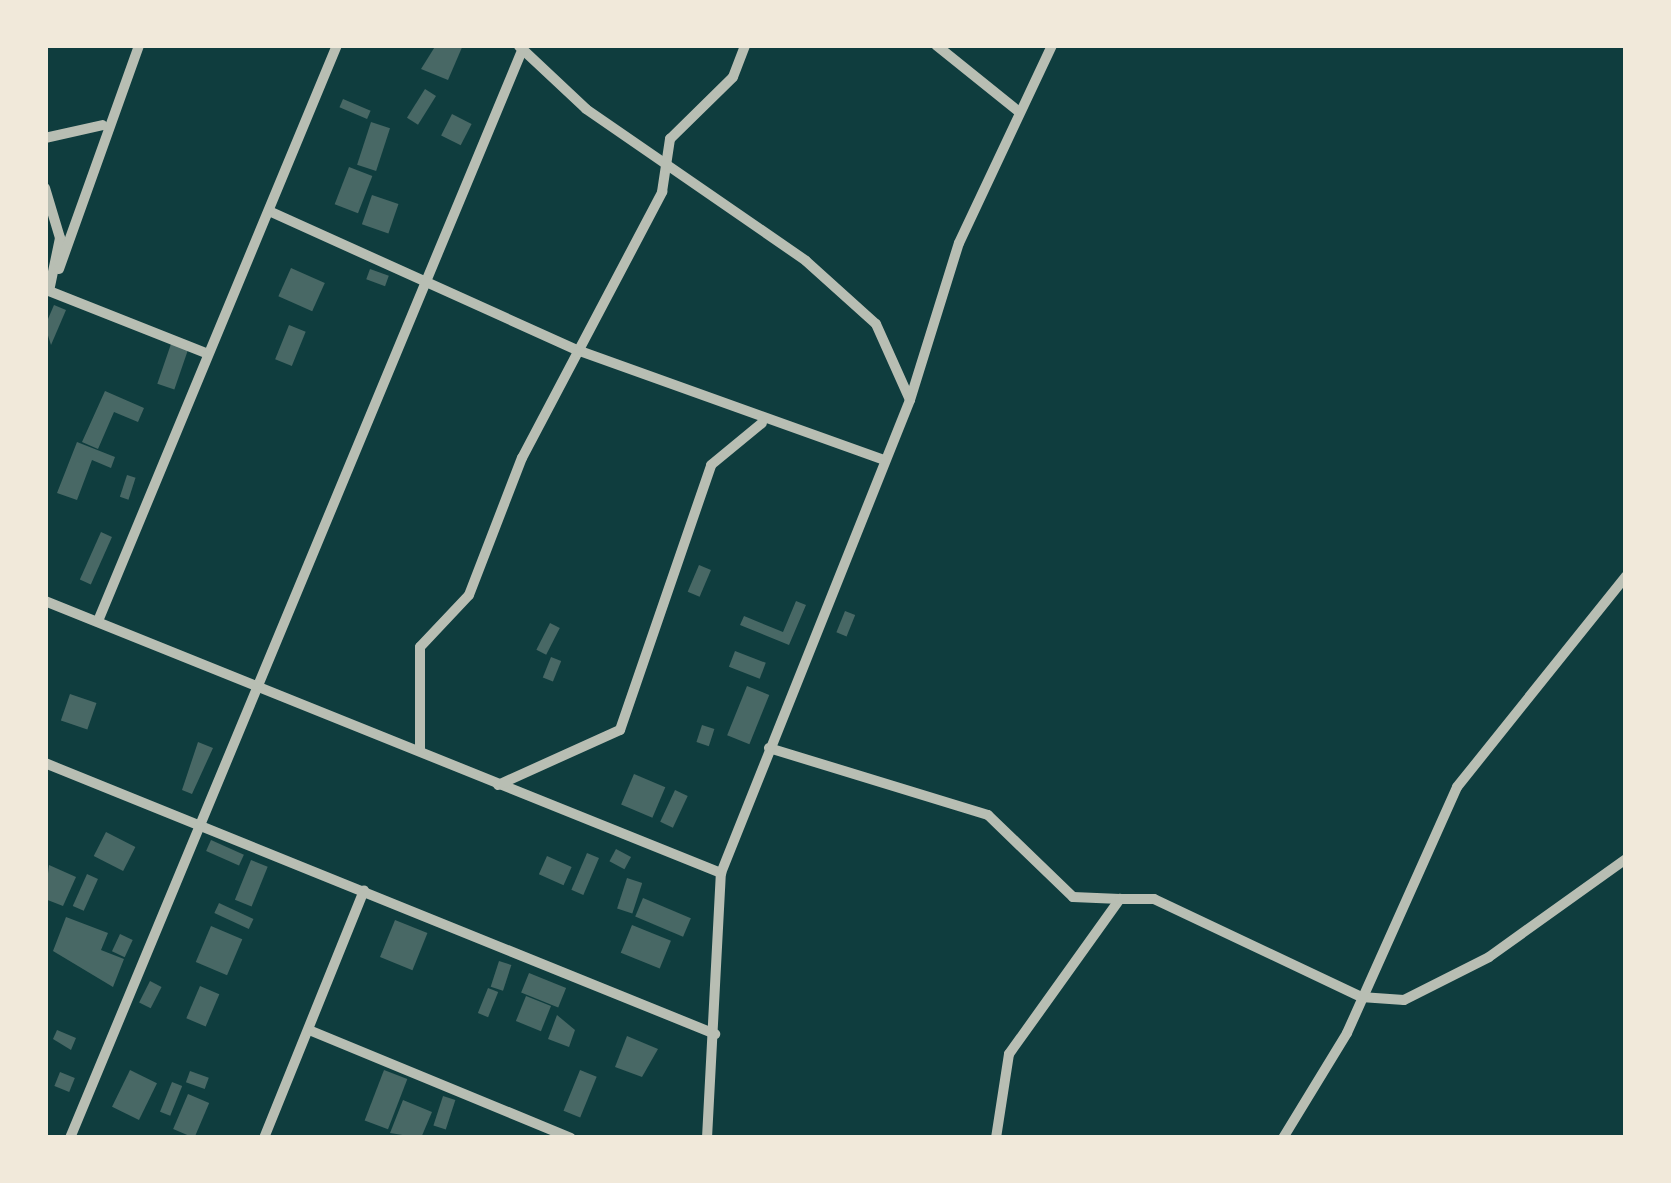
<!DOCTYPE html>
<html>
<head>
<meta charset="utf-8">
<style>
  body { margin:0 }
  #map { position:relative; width:1671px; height:1183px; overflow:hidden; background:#0f3d3e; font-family:"DejaVu Sans",sans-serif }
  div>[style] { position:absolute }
  .building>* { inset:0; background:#486865; transform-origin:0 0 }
  .minor>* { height:10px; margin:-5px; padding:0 5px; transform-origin:5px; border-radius:5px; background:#b8beb3 }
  span { translate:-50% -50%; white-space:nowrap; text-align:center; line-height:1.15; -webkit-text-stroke:10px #f1e9da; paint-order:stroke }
  .frame { position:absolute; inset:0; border:48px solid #f1e9da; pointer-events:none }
</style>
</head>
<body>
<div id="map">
  <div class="building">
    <i style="clip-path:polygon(436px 45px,463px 45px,448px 80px,421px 69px)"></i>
    <i style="left:425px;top:89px;width:13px;height:34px;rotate:32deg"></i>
    <i style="left:343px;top:99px;width:30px;height:9px;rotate:23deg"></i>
    <i style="left:452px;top:114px;width:22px;height:24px;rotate:27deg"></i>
    <i style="left:371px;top:122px;width:20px;height:45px;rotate:18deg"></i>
    <i style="left:349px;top:167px;width:25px;height:40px;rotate:21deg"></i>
    <i style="left:372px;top:195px;width:28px;height:31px;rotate:19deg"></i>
    <i style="left:291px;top:268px;width:37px;height:31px;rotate:24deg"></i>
    <i style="left:370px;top:269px;width:20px;height:11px;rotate:20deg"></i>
    <i style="clip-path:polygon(54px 305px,66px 310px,51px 345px,45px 326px)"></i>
    <i style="left:289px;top:325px;width:18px;height:37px;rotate:22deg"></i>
    <i style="left:171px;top:344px;width:18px;height:42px;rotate:19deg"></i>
    <i style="clip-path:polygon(105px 391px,144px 408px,138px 422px,114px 412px,98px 449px,82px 442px)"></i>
    <i style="clip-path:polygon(77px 442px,115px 457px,111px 468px,92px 460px,77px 500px,57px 493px)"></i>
    <i style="left:127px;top:475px;width:9px;height:23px;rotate:18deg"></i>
    <i style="left:101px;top:532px;width:12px;height:52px;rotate:24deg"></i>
    <i style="left:699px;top:565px;width:13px;height:29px;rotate:23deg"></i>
    <i style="clip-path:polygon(796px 601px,806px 605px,789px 645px,740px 625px,744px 616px,783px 632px)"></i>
    <i style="left:845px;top:611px;width:11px;height:23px;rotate:22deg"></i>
    <i style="left:550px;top:623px;width:11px;height:30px;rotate:27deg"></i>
    <i style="left:735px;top:651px;width:33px;height:17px;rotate:21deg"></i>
    <i style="left:551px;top:657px;width:11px;height:22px;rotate:22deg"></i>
    <i style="left:747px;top:686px;width:24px;height:53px;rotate:22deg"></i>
    <i style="left:70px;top:694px;width:28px;height:28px;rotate:19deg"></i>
    <i style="left:702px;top:725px;width:13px;height:18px;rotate:18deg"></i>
    <i style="clip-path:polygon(198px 742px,213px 748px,192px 794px,182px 790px)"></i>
    <i style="left:634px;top:774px;width:34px;height:33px;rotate:23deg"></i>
    <i style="left:675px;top:790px;width:14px;height:35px;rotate:25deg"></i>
    <i style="left:106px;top:832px;width:33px;height:27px;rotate:27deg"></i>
    <i style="left:211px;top:840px;width:36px;height:12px;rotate:24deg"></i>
    <i style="left:616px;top:849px;width:17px;height:14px;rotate:28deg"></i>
    <i style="left:587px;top:853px;width:13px;height:40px;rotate:23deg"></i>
    <i style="left:547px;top:856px;width:27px;height:20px;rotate:24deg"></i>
    <i style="left:251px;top:860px;width:18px;height:43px;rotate:22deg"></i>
    <i style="clip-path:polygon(49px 865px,76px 877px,63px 906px,45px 899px)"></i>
    <i style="left:87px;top:874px;width:12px;height:35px;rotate:24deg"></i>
    <i style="left:627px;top:878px;width:16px;height:32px;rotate:18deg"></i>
    <i style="left:643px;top:898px;width:52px;height:20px;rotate:23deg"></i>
    <i style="left:219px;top:903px;width:38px;height:11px;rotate:25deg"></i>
    <i style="clip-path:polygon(66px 917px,108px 933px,101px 950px,124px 959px,113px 987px,53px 951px)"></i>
    <i style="left:395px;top:920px;width:35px;height:40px;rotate:22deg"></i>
    <i style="left:632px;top:925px;width:42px;height:30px;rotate:22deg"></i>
    <i style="left:211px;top:926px;width:34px;height:39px;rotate:23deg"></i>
    <i style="left:120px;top:934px;width:14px;height:19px;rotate:25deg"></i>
    <i style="left:499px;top:961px;width:13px;height:27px;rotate:18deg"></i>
    <i style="left:529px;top:973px;width:40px;height:21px;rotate:22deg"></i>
    <i style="left:150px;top:981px;width:13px;height:24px;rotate:27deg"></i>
    <i style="left:200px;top:986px;width:21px;height:35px;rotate:23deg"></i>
    <i style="left:488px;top:988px;width:11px;height:27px;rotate:22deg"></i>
    <i style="left:526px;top:996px;width:27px;height:27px;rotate:22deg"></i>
    <i style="clip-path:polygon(557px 1015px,575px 1030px,569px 1047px,548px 1039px)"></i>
    <i style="clip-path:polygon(57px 1030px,76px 1038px,71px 1050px,53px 1039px)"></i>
    <i style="clip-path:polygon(627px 1036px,658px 1049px,642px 1077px,615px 1067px)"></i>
    <i style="left:130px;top:1070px;width:30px;height:41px;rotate:26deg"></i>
    <i style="left:384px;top:1070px;width:25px;height:54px;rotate:21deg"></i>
    <i style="left:580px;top:1070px;width:18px;height:44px;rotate:22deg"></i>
    <i style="left:190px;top:1071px;width:20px;height:12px;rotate:20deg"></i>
    <i style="left:60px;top:1072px;width:16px;height:15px;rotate:22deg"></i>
    <i style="left:172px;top:1082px;width:11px;height:32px;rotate:22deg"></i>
    <i style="left:188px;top:1094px;width:23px;height:38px;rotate:23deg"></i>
    <i style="left:443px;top:1096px;width:13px;height:31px;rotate:18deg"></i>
    <i style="clip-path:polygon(403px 1100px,432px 1112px,421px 1138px,390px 1133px)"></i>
  </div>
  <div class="minor">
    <i style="left:936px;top:45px;width:105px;rotate:38.8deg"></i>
    <i style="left:519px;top:46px;width:92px;rotate:43.2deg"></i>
    <i style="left:586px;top:109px;width:267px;rotate:34.6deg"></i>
    <i style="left:806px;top:261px;width:94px;rotate:42deg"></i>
    <i style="left:876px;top:324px;width:83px;rotate:65.9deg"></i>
    <i style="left:45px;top:138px;width:59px;rotate:-12.6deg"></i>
    <i style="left:45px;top:188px;width:52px;rotate:73.3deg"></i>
    <i style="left:60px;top:238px;width:54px;rotate:101.7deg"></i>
    <i style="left:49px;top:291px;width:171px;rotate:21.6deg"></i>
    <i style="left:269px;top:211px;width:338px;rotate:24.3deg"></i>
    <i style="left:577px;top:350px;width:323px;rotate:19.7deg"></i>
    <i style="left:59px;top:269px;width:238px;rotate:-70.3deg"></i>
    <i style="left:45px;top:601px;width:729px;rotate:21.92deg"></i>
    <i style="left:98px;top:621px;width:624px;rotate:-67.46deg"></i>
    <i style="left:769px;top:748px;width:229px;rotate:17deg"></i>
    <i style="left:988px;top:815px;width:118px;rotate:44deg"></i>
    <i style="left:1073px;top:897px;width:47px;rotate:2.4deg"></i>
    <i style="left:420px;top:751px;width:104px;rotate:-90deg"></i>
    <i style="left:420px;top:647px;width:71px;rotate:-46.7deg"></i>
    <i style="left:469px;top:595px;width:147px;rotate:-68.9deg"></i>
    <i style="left:522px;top:458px;width:301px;rotate:-62.2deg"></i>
    <i style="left:662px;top:192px;width:54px;rotate:-81.4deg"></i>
    <i style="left:670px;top:139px;width:88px;rotate:-44.5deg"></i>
    <i style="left:733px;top:77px;width:34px;rotate:-69deg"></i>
    <i style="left:45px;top:763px;width:723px;rotate:22.02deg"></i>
    <i style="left:498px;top:785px;width:134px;rotate:-24.3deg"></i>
    <i style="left:620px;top:730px;width:280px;rotate:-71deg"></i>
    <i style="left:711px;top:465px;width:66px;rotate:-39.5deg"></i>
    <i style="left:309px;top:1030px;width:283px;rotate:22.4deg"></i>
    <i style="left:70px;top:1138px;width:1180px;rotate:-67.43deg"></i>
    <i style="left:264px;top:1138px;width:267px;rotate:-68deg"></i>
    <i style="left:707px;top:1138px;width:265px;rotate:-87deg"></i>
    <i style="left:721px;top:873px;width:509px;rotate:-68.22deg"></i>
    <i style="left:910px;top:400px;width:164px;rotate:-72.7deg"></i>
    <i style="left:959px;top:243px;width:219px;rotate:-64.8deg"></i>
    <i style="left:996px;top:1138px;width:85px;rotate:-81.2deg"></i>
    <i style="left:1009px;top:1054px;width:191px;rotate:-54.4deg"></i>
    <i style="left:1120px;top:899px;width:34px"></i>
    <i style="left:1154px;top:899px;width:229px;rotate:25.3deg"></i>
    <i style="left:1361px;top:997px;width:43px;rotate:4deg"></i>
    <i style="left:1404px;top:1000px;width:95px;rotate:-26.8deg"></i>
    <i style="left:1489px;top:957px;width:168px;rotate:-35.6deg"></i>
    <i style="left:1283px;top:1138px;width:123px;rotate:-58.6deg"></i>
    <i style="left:1347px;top:1033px;width:269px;rotate:-65.9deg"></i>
    <i style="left:1457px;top:787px;width:270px;rotate:-51.3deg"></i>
  </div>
  <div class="frame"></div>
</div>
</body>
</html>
